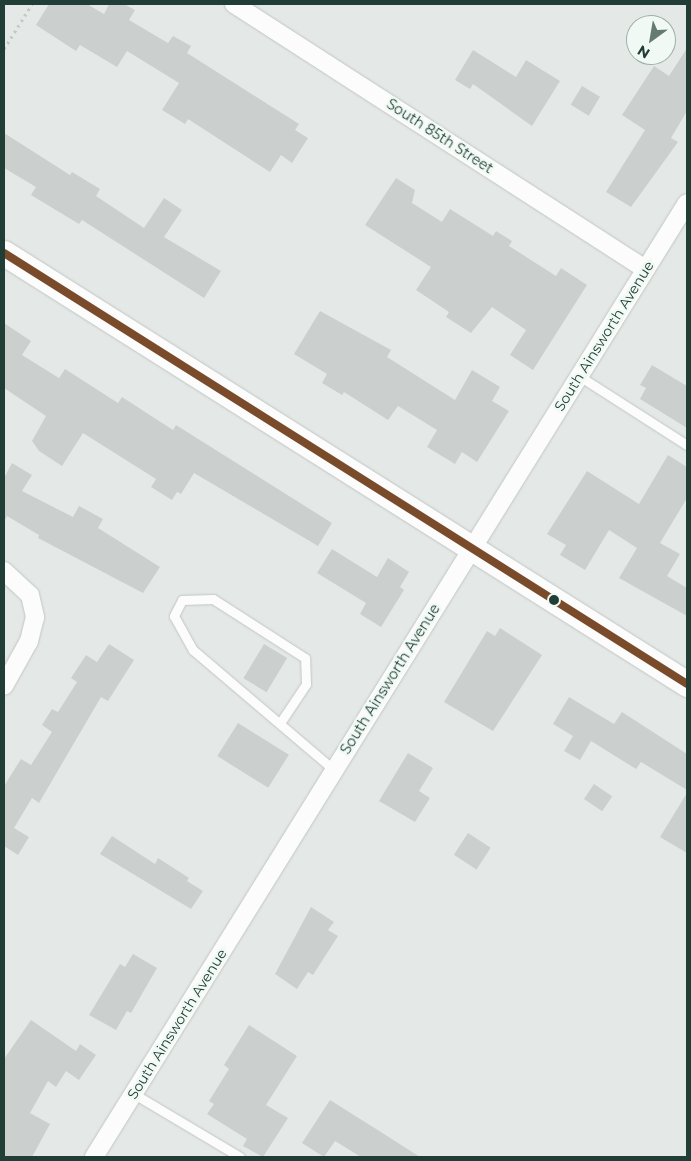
<!DOCTYPE html>
<html>
<head>
<meta charset="utf-8">
<style>
  body { margin:0 }
  #map { position:relative; width:691px; height:1161px; overflow:hidden; background:#e4e9e7; font-family:Montserrat,sans-serif }
  div>[style] { position:absolute }
  .building>* { inset:0; background:#cbd0ce; transform-origin:0 0 }
  .path>* { height:3px; margin-top:-1.5px; transform-origin:0; background:repeating-linear-gradient(90deg,#c0cac5 0 2.5px,transparent 0 6.5px) }
  .roads { filter:drop-shadow(0 0 1px #c1c6c4) drop-shadow(0 0 1px #c1c6c4) }
  .lane>* { height:9px; margin:-4.5px; padding:0 4.5px; transform-origin:4.5px; border-radius:4.5px; background:#fbfcfb }
  .street>* { height:18px; margin:-9px; padding:0 9px; transform-origin:9px; border-radius:9px; background:#fbfcfb }
  .secondary>* { height:25px; margin:-12.5px; padding:0 12.5px; transform-origin:12.5px; border-radius:12.5px; background:#fbfcfb }
  .bus-1>* { height:8px; margin:-4px; padding:0 4px; transform-origin:4px; border-radius:4px; background:#7a4b2a }
  .dots>* { width:14px; height:14px; translate:-50% -50%; box-sizing:border-box; border:2px solid #f1f9f5; border-radius:50% }
  span { translate:-50% -50%; white-space:nowrap; text-align:center; line-height:1.15; -webkit-text-stroke:4.5px #f1f9f5; paint-order:stroke }
  .street-label { font-size:14px; color:#203e35 }
  .frame { position:absolute; inset:0; border:5px solid #203e35; pointer-events:none }
  .north { position:absolute; left:626px; top:15px; width:50px; height:50px; box-sizing:border-box; background:#f1f9f5; border:1px solid #9daea8; border-radius:50%; rotate:212deg; font-size:14px; font-weight:700; line-height:20px; text-align:center; color:#203e35 }
  .north::after { content:''; display:block; margin:auto; width:18px; height:22px; background:#657a73; clip-path:polygon(50% 0,100% 100%,50% 72%,0 100%) }
</style>
</head>
<body>
<div id="map">
  <div class="building">
    <i style="clip-path:polygon(49px 4px,87px 4px,104px 14px,109px 4px,124px 4px,135px 10px,129px 20px,168px 43px,173px 36px,191px 46px,187px 53px,299px 124px,295px 130px,308px 138px,292px 163px,281px 155px,270px 172px,188px 119px,185px 124px,162px 110px,179px 83px,127px 51px,117px 67px,80px 45px,76px 51px,36px 25px)"></i>
    <i style="clip-path:polygon(687px 48px,687px 111px,671px 138px,678px 142px,631px 207px,606px 192px,645px 130px,622px 115px,654px 66px,669px 76px)"></i>
    <i style="clip-path:polygon(473px 50px,516px 77px,526px 60px,560px 81px,532px 126px,473px 84px,470px 89px,455px 80px)"></i>
    <i style="left:582px;top:86px;width:21px;height:22px;rotate:31deg"></i>
    <i style="clip-path:polygon(4px 133px,70px 175px,72px 172px,100px 189px,96px 196px,144px 228px,164px 198px,182px 210px,164px 237px,221px 271px,204px 298px,82px 220px,79px 224px,31px 195px,36px 187px,4px 168px)"></i>
    <i style="clip-path:polygon(396px 178px,415px 190px,412px 203px,442px 222px,450px 209px,493px 236px,496px 231px,512px 241px,509px 246px,556px 276px,561px 268px,587px 285px,533px 370px,510px 355px,526px 330px,492px 307px,471px 333px,446px 317px,449px 312px,416px 290px,431px 267px,365px 225px)"></i>
    <i style="clip-path:polygon(320px 311px,391px 350px,387px 357px,455px 400px,472px 370px,500px 387px,492px 401px,509px 411px,477px 462px,462px 452px,455px 464px,427px 447px,437px 430px,398px 406px,388px 420px,344px 392px,342px 395px,322px 383px,327px 374px,294px 354px)"></i>
    <i style="clip-path:polygon(4px 323px,31px 341px,22px 355px,59px 378px,65px 369px,118px 403px,122px 397px,173px 430px,176px 425px,332px 523px,318px 546px,194px 473px,181px 494px,177px 492px,172px 500px,151px 487px,156px 479px,83px 433px,62px 466px,39px 451px,32px 441px,46px 416px,4px 388px)"></i>
    <i style="clip-path:polygon(652px 365px,687px 386px,687px 428px,640px 399px,646px 388px,640px 385px)"></i>
    <i style="clip-path:polygon(668px 455px,687px 467px,687px 498px,660px 543px,680px 554px,667px 576px,687px 588px,687px 616px,619px 578px,637px 548px,609px 530px,585px 570px,560px 555px,566px 545px,547px 534px,587px 471px,639px 504px)"></i>
    <i style="clip-path:polygon(12px 463px,32px 475px,22px 491px,73px 517px,79px 506px,103px 519px,98px 528px,160px 567px,143px 593px,38px 538px,39px 535px,7px 516px,4px 522px,4px 478px)"></i>
    <i style="clip-path:polygon(332px 549px,377px 577px,388px 558px,409px 572px,400px 587px,404px 590px,381px 627px,360px 614px,366px 603px,317px 573px)"></i>
    <i style="clip-path:polygon(500px 628px,542px 655px,493px 731px,444px 702px,487px 631px,495px 636px)"></i>
    <i style="clip-path:polygon(109px 644px,134px 660px,108px 701px,101px 697px,39px 803px,32px 798px,14px 828px,29px 837px,18px 855px,4px 846px,4px 786px,21px 759px,31px 765px,52px 732px,42px 725px,52px 709px,58px 712px,77px 682px,71px 678px,86px 655px,97px 662px)"></i>
    <i style="left:264px;top:644px;width:27px;height:40px;rotate:31deg"></i>
    <i style="clip-path:polygon(569px 697px,614px 724px,622px 712px,687px 754px,687px 790px,641px 762px,636px 769px,591px 741px,580px 760px,564px 751px,573px 736px,553px 724px)"></i>
    <i style="left:238px;top:723px;width:60px;height:39px;rotate:32deg"></i>
    <i style="clip-path:polygon(408px 753px,433px 768px,419px 791px,430px 798px,415px 822px,379px 801px)"></i>
    <i style="left:594px;top:784px;width:22px;height:18px;rotate:34deg"></i>
    <i style="clip-path:polygon(687px 793px,687px 853px,660px 837px)"></i>
    <i style="left:468px;top:833px;width:27px;height:26px;rotate:33deg"></i>
    <i style="clip-path:polygon(112px 836px,155px 864px,158px 858px,189px 878px,187px 881px,203px 891px,191px 909px,100px 854px)"></i>
    <i style="clip-path:polygon(311px 907px,334px 922px,328px 930px,338px 936px,313px 975px,308px 972px,297px 989px,275px 974px)"></i>
    <i style="clip-path:polygon(133px 954px,157px 968px,131px 1013px,127px 1011px,116px 1030px,89px 1015px,120px 964px,125px 967px)"></i>
    <i style="clip-path:polygon(31px 1020px,76px 1051px,80px 1044px,96px 1055px,79px 1080px,66px 1071px,56px 1087px,48px 1081px,30px 1113px,50px 1124px,32px 1157px,4px 1157px,4px 1059px)"></i>
    <i style="clip-path:polygon(249px 1025px,297px 1056px,266px 1105px,288px 1118px,263px 1157px,243px 1146px,247px 1139px,207px 1114px,214px 1104px,209px 1101px,229px 1069px,224px 1065px)"></i>
    <i style="clip-path:polygon(330px 1100px,384px 1134px,420px 1157px,361px 1157px,335px 1141px,324px 1157px,302px 1143px)"></i>
  </div>
  <div class="path">
    <i style="left:4px;top:49px;width:53px;rotate:-58.1deg"></i>
  </div>
  <div class="roads">
    <div class="lane">
      <i style="left:579px;top:376px;width:128px;rotate:32.6deg"></i>
      <i style="left:280px;top:723px;width:47px;rotate:-56.3deg"></i>
      <i style="left:306px;top:684px;width:26px;rotate:-92deg"></i>
      <i style="left:305px;top:658px;width:109px;rotate:-147.3deg"></i>
      <i style="left:213px;top:599px;width:31px;rotate:178deg"></i>
      <i style="left:182px;top:600px;width:18px;rotate:117deg"></i>
      <i style="left:174px;top:616px;width:39px;rotate:61deg"></i>
      <i style="left:193px;top:650px;width:185px;rotate:40.4deg"></i>
      <i style="left:134px;top:1094px;width:123px;rotate:30.7deg"></i>
    </div>
    <div class="street">
      <i style="left:234px;top:4px;width:489px;rotate:32.8deg"></i>
      <i style="left:4px;top:571px;width:35px;rotate:43deg"></i>
      <i style="left:30px;top:595px;width:23px;rotate:77deg"></i>
      <i style="left:35px;top:617px;width:25px;rotate:104deg"></i>
      <i style="left:29px;top:641px;width:51px;rotate:119.1deg"></i>
      <i style="left:94px;top:1157px;width:1123px;rotate:-58.14deg"></i>
    </div>
    <div class="secondary">
      <i style="left:4px;top:253px;width:808px;rotate:32.25deg"></i>
    </div>
  </div>
  <div class="bus-1">
    <i style="left:4px;top:253px;width:808px;rotate:32.25deg"></i>
  </div>
  <div class="dots">
    <i style="left:554px;top:600px;background:#203e35"></i>
  </div>
  <div class="street-label">
    <span style="left:440px;top:136px;rotate:33deg">South 85th Street</span>
    <span style="left:604px;top:336px;rotate:-58deg">South Ainsworth Avenue</span>
    <span style="left:390px;top:679px;rotate:-58deg">South Ainsworth Avenue</span>
    <span style="left:177px;top:1024px;rotate:-58deg">South Ainsworth Avenue</span>
  </div>
  <div class="frame"></div>
  <div class="north">N</div>
</div>
</body>
</html>
